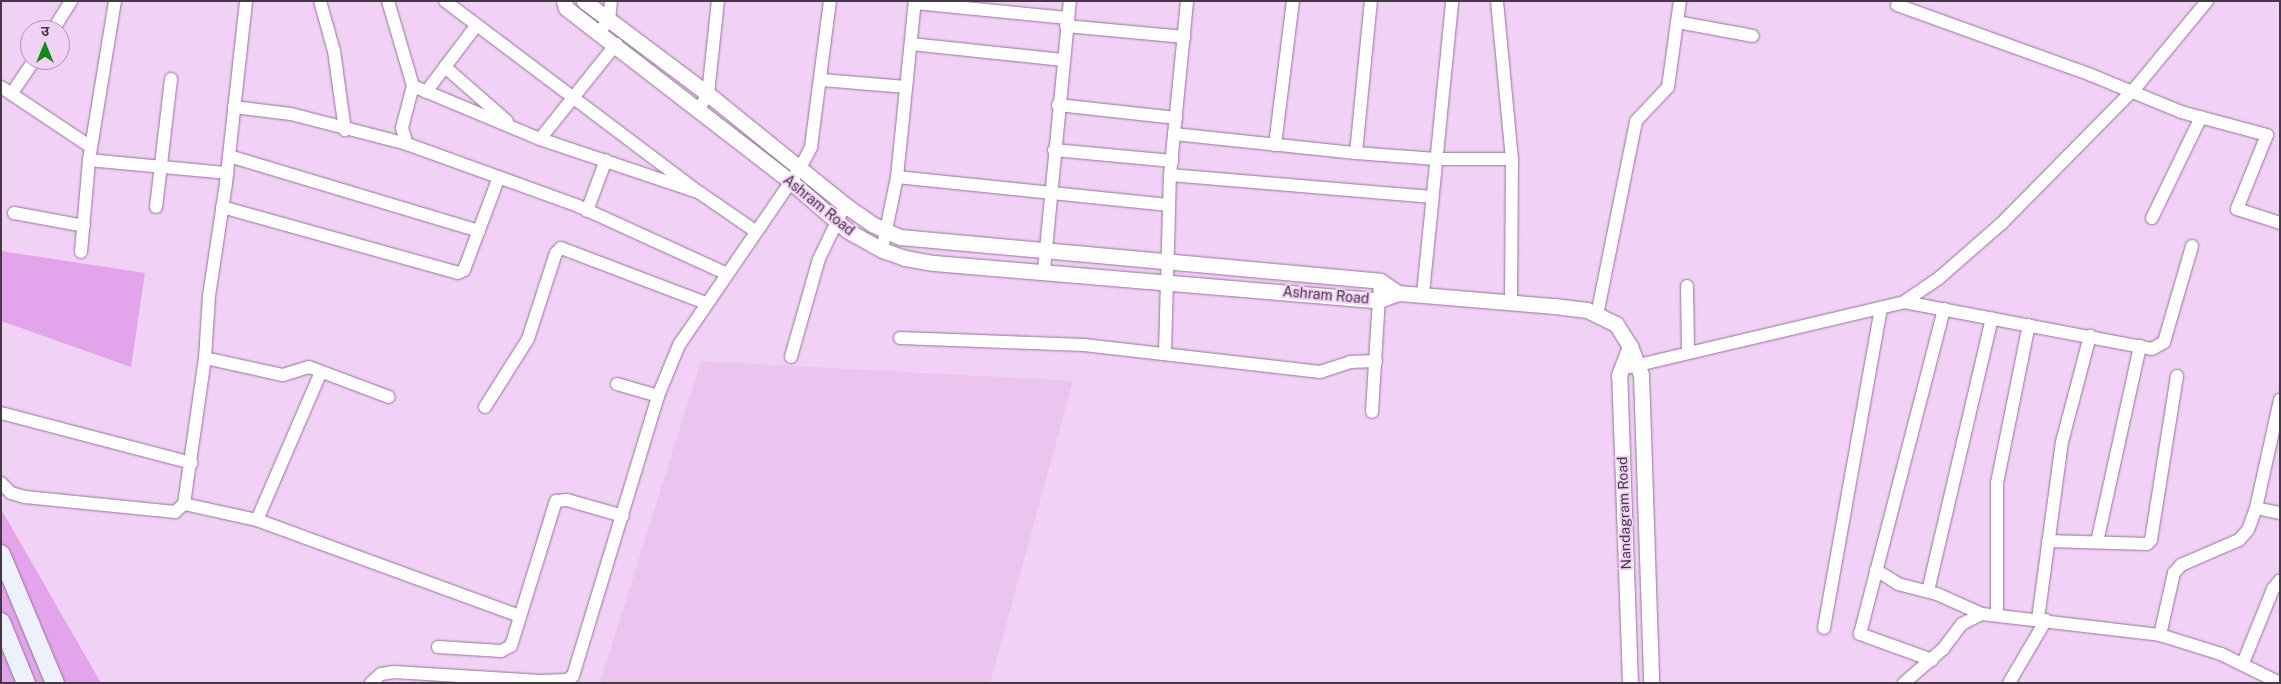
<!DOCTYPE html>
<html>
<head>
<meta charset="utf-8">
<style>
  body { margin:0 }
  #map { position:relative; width:2281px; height:684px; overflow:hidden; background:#f2d1f6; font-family:"Public Sans","Noto Sans Devanagari",sans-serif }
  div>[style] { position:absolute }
  .built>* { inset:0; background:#ebc4ef }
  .green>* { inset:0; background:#e4a4eb }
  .roads { filter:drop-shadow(0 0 1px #937597) drop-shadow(0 0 1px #937597) }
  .minor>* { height:12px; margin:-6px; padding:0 6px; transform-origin:6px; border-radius:6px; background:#fff }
  .tertiary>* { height:15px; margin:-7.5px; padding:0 7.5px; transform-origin:7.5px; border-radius:7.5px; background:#fff }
  .secondary>* { height:18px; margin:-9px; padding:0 9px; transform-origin:9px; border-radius:9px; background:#ecf1fb }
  span { translate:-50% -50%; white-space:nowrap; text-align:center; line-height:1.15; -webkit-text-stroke:4px #f2d1f6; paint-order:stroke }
  .street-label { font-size:14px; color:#443746 }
  .frame { position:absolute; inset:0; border:2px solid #443746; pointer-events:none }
  .north { position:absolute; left:20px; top:20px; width:50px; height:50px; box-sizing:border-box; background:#f2d1f6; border:1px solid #ac93b0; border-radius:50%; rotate:0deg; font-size:14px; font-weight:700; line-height:20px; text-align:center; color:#443746 }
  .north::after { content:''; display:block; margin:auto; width:18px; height:22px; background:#118b13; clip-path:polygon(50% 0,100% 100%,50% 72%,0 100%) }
</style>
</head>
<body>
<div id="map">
  <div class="built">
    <i style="clip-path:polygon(701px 361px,1073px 381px,990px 683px,600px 683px)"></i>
  </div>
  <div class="green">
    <i style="clip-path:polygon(1px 251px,145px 273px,131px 367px,1px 321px)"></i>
    <i style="clip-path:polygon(1px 509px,101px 683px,1px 683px)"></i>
  </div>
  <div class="roads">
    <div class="minor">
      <i style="left:320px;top:1px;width:52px;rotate:74.4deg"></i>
      <i style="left:334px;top:51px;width:80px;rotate:82.1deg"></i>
      <i style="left:388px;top:1px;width:89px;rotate:73.6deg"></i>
      <i style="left:413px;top:86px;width:138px;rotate:22.7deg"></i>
      <i style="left:540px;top:139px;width:169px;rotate:18.6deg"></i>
      <i style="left:445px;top:1px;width:319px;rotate:37deg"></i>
      <i style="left:700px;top:193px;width:67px;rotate:34.6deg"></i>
      <i style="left:1497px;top:1px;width:159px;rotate:84.6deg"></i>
      <i style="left:1512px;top:159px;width:143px;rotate:90.4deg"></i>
      <i style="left:915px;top:3px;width:153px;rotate:5.6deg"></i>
      <i style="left:1897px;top:5px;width:206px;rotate:19.8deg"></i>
      <i style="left:2091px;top:75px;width:97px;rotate:22.3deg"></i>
      <i style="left:2181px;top:112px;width:89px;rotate:15deg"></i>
      <i style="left:2267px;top:135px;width:80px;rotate:112.1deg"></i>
      <i style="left:2237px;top:209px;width:45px;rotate:18deg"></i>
      <i style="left:1677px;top:22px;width:77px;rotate:10.4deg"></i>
      <i style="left:1066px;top:26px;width:119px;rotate:5.3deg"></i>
      <i style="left:53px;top:30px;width:34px;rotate:-58deg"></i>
      <i style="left:600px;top:31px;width:14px;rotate:-51deg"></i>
      <i style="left:609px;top:20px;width:19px;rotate:-84deg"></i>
      <i style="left:911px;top:44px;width:153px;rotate:6deg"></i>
      <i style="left:445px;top:67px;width:82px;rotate:41.1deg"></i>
      <i style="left:822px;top:80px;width:84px;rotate:4.8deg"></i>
      <i style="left:413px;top:86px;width:43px;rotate:104.7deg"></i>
      <i style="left:402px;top:128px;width:17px;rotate:73deg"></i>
      <i style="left:407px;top:144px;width:182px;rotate:19.9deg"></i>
      <i style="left:578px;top:206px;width:164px;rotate:24.5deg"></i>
      <i style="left:1px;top:87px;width:108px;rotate:33.7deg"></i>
      <i style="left:426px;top:92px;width:83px;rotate:-52.9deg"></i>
      <i style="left:12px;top:93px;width:40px;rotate:-56deg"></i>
      <i style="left:1058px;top:105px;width:119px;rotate:6.3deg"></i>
      <i style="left:234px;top:107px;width:57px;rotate:7deg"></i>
      <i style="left:291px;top:114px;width:120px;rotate:14.5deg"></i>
      <i style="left:699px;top:109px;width:17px;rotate:-59deg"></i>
      <i style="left:708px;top:94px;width:94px;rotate:-83.9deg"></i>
      <i style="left:1174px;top:134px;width:183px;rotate:6deg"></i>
      <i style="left:1356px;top:153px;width:80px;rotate:4.3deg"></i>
      <i style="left:1436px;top:159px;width:76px"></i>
      <i style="left:540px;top:139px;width:122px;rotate:-51.3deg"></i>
      <i style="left:1275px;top:145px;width:145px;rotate:-82.9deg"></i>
      <i style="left:1054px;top:150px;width:119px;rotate:5.3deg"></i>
      <i style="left:1356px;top:153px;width:153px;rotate:-84.4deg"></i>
      <i style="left:229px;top:156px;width:261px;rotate:16.7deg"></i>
      <i style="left:89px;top:160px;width:139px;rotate:5.4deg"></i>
      <i style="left:1170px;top:175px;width:263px;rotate:4.8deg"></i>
      <i style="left:897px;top:177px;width:273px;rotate:5.9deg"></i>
      <i style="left:156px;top:207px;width:129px;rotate:-83.3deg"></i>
      <i style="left:222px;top:207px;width:245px;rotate:15.6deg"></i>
      <i style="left:458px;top:273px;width:7px;rotate:-27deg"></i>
      <i style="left:464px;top:270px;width:99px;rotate:-69.4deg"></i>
      <i style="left:587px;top:211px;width:54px;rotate:-69.6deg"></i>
      <i style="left:14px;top:213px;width:71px;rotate:10.5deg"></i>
      <i style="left:2152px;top:218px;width:112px;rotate:-64.1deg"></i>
      <i style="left:882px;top:250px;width:75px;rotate:-78.4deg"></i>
      <i style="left:897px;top:177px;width:177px;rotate:-84.2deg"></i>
      <i style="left:81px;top:252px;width:92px;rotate:-85deg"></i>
      <i style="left:89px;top:160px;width:161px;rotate:-80.7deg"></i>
      <i style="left:1044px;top:270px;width:270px;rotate:-84.5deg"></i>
      <i style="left:1687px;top:286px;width:66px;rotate:89.1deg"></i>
      <i style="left:1423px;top:294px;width:294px;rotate:-84.3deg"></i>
      <i style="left:1904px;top:302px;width:252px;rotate:10.7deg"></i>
      <i style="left:2152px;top:349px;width:14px;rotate:-30deg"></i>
      <i style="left:2164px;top:342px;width:100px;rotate:-73.7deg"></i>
      <i style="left:1597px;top:315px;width:198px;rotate:-78.6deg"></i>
      <i style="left:1636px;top:121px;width:47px;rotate:-46.7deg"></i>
      <i style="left:1668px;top:87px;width:87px;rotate:-82.1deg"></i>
      <i style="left:900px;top:338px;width:184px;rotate:2.2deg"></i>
      <i style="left:1084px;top:345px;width:238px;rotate:6.5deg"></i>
      <i style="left:1320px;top:372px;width:32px;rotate:-18deg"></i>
      <i style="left:1350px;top:362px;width:26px;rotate:-2deg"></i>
      <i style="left:1165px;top:352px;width:177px;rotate:-88.4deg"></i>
      <i style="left:1170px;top:175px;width:175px;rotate:-84.4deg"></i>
      <i style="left:791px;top:357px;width:102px;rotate:-74.1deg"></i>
      <i style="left:819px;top:259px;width:60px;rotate:-64.3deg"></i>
      <i style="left:205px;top:358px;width:80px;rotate:12.3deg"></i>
      <i style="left:283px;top:375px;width:27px;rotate:-17deg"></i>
      <i style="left:309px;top:367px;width:85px;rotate:20.6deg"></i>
      <i style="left:1630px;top:367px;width:282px;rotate:-13.3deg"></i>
      <i style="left:1904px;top:302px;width:42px;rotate:-34.4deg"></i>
      <i style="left:1939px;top:278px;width:84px;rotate:-41.1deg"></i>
      <i style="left:2002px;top:223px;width:192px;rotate:-45.4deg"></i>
      <i style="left:2137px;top:86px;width:110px;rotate:-50.5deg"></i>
      <i style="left:617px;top:384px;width:43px;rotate:16.3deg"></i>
      <i style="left:485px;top:407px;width:80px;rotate:-57.7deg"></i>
      <i style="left:528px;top:339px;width:90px;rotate:-72deg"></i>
      <i style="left:556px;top:253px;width:7px;rotate:-45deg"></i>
      <i style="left:561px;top:248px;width:155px;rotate:20.8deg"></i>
      <i style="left:1372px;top:412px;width:131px;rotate:-86.5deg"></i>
      <i style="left:1px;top:413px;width:197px;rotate:14.7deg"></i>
      <i style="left:1px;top:483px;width:14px;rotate:45deg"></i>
      <i style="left:11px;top:493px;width:15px;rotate:16deg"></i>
      <i style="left:25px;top:497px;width:151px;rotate:5.7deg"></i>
      <i style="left:175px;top:512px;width:12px;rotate:-42deg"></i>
      <i style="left:184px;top:504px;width:148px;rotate:-81.8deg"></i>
      <i style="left:205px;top:358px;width:62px;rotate:-86.3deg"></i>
      <i style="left:209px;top:296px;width:114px;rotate:-81.4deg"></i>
      <i style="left:226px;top:183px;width:183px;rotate:-83.7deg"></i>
      <i style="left:184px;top:504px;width:75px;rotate:12.4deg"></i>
      <i style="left:257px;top:520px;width:280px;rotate:20.1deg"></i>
      <i style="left:2256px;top:508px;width:25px;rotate:12deg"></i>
      <i style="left:257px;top:520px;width:161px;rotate:-66.6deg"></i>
      <i style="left:2048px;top:541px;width:99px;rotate:1.7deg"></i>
      <i style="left:2147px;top:544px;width:6px;rotate:-45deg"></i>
      <i style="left:2151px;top:540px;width:166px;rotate:-81deg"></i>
      <i style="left:2097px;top:542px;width:201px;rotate:-77.6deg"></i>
      <i style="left:1876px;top:570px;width:26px;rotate:32deg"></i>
      <i style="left:1898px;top:584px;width:40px;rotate:14.4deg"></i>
      <i style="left:1937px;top:594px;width:49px;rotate:24deg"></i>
      <i style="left:1928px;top:591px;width:280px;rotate:-76.8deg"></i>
      <i style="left:1997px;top:614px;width:131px;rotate:-90deg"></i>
      <i style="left:1997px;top:483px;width:161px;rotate:-78.6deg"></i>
      <i style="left:2038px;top:619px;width:179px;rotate:-82.3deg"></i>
      <i style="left:2062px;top:442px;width:110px;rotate:-75.2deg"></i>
      <i style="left:1824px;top:628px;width:324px;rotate:-79.9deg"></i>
      <i style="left:2160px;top:635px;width:64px;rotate:-77.3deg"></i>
      <i style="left:2174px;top:573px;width:11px;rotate:-49deg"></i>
      <i style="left:2181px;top:565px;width:63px;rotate:-23.3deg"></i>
      <i style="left:2239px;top:540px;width:13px;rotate:-48deg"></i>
      <i style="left:2248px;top:530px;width:23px;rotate:-70deg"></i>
      <i style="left:2256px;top:508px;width:111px;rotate:-77.5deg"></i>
      <i style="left:438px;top:647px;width:63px;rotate:3.6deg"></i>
      <i style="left:501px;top:651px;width:11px;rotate:-27deg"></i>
      <i style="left:511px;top:646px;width:152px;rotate:-72.8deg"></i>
      <i style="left:556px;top:501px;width:11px;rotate:-5deg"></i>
      <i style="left:567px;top:500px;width:58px;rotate:15.9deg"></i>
      <i style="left:1932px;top:660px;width:77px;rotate:-160.1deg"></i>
      <i style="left:1860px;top:634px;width:336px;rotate:-75.5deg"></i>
      <i style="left:2243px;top:663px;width:80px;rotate:-67.9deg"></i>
      <i style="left:2273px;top:589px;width:11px;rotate:-52deg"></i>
      <i style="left:371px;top:683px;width:13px;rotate:-42deg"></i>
      <i style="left:381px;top:674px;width:13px;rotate:-9deg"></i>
      <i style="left:394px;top:672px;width:147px;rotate:3.5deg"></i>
      <i style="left:541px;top:681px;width:26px;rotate:-2deg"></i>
      <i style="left:567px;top:680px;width:7px;rotate:-34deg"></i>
      <i style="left:573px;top:676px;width:293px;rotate:-73.1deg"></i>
      <i style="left:658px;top:396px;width:55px;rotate:-67.6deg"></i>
      <i style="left:679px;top:345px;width:214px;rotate:-55.6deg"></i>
      <i style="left:800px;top:168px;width:24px;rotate:-62deg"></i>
      <i style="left:811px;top:147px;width:147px;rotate:-82.6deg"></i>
      <i style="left:1904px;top:683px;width:52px;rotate:-41.1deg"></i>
      <i style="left:1943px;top:649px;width:31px;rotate:-53deg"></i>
      <i style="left:1962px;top:624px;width:22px;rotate:-27deg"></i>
      <i style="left:1982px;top:614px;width:179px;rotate:6.7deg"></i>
      <i style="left:2160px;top:635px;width:64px;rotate:17.3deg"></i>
      <i style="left:2221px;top:654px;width:66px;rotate:26.2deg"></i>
      <i style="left:2009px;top:683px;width:73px;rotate:-59.6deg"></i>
    </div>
    <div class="tertiary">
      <i style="left:564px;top:1px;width:7px;rotate:74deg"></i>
      <i style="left:566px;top:8px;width:284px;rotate:37.7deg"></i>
      <i style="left:791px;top:182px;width:75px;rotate:40.7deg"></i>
      <i style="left:848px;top:231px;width:39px;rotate:29deg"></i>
      <i style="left:882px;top:250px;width:24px;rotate:19deg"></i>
      <i style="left:905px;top:258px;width:29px;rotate:10deg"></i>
      <i style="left:934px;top:263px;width:447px;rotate:4.8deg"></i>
      <i style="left:1379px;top:300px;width:20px;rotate:-20deg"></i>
      <i style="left:1398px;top:293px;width:157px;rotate:4.8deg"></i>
      <i style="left:1554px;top:306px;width:33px;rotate:7deg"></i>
      <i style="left:1587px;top:310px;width:32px;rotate:26deg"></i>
      <i style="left:1616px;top:324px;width:26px;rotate:58deg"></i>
      <i style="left:1630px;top:346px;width:31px;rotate:69deg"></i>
      <i style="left:1641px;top:375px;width:308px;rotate:88.1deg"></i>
      <i style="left:584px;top:1px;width:155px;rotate:36.9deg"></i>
      <i style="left:708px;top:94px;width:176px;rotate:39deg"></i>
      <i style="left:845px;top:205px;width:35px;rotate:35deg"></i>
      <i style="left:874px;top:225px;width:29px;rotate:25deg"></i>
      <i style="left:900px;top:237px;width:482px;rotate:5.2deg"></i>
      <i style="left:1380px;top:281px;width:22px;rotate:34deg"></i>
      <i style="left:1630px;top:683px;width:308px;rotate:-92deg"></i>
      <i style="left:1619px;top:375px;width:31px;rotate:-69deg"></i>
    </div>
    <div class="secondary">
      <i style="left:1px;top:554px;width:140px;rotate:67.3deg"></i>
      <i style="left:1px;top:622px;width:66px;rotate:67.7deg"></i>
    </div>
  </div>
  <div class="street-label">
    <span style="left:819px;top:205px;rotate:39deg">Ashram Road</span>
    <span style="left:1326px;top:295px;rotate:5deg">Ashram Road</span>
    <span style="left:1624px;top:513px;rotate:-92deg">Nandagram Road</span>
  </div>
  <div class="frame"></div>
  <div class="north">उ</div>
</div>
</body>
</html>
